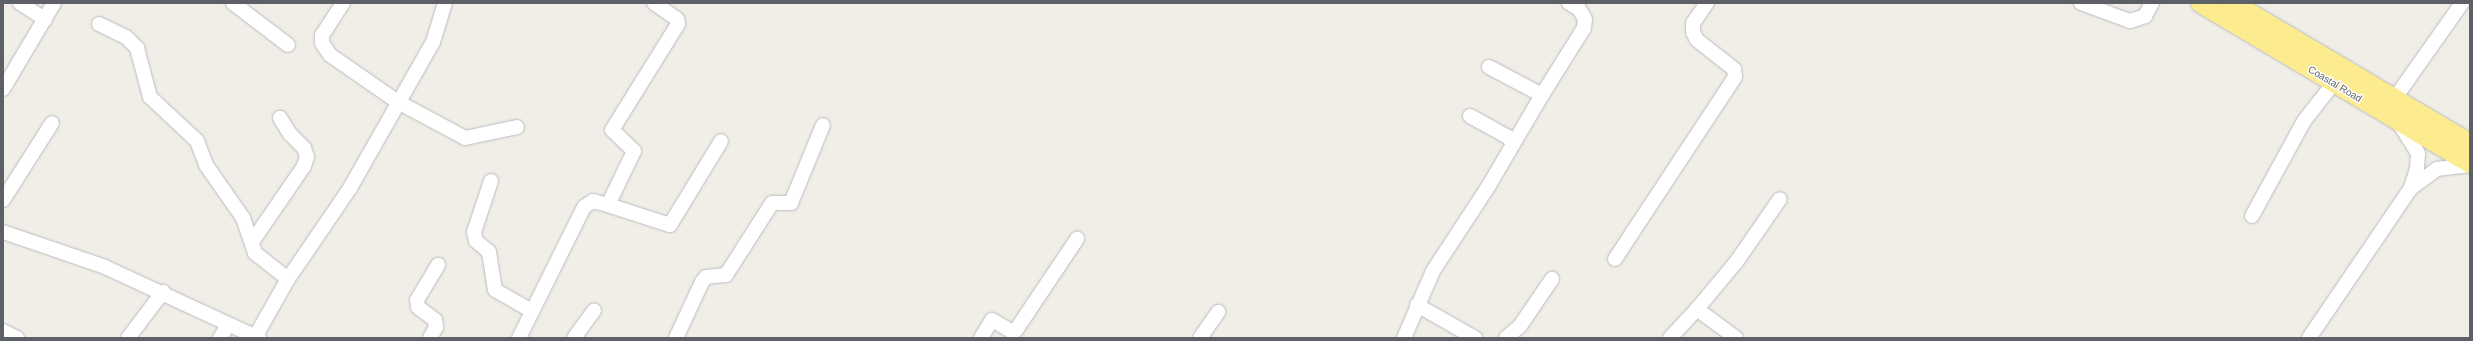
<!DOCTYPE html>
<html>
<head>
<meta charset="utf-8">
<style>
  body { margin:0 }
  #map { position:relative; width:2473px; height:341px; overflow:hidden; background:#f0eee6; font-family:Arial,sans-serif }
  div>[style] { position:absolute }
  .roads { filter:drop-shadow(0 0 1px #babcc1) drop-shadow(0 0 1px #babcc1) }
  .minor>* { height:14px; margin:-7px; padding:0 7px; transform-origin:7px; border-radius:7px; background:#fff }
  .highway>* { height:20px; margin:-10px; padding:0 10px; transform-origin:10px; border-radius:10px; background:#fdec8f }
  span { translate:-50% -50%; white-space:nowrap; text-align:center; line-height:1.15; -webkit-text-stroke:3px #fff; paint-order:stroke }
  .street-label { font-size:10px; color:#5d6066 }
  .frame { position:absolute; inset:0; border:4px solid #5d6066; pointer-events:none }
</style>
</head>
<body>
<div id="map">
  <div class="roads">
    <div class="minor">
      <i style="left:20px;top:3px;width:30px;rotate:33deg"></i>
      <i style="left:233px;top:3px;width:69px;rotate:37.4deg"></i>
      <i style="left:343px;top:3px;width:38px;rotate:123deg"></i>
      <i style="left:322px;top:35px;width:8px;rotate:90deg"></i>
      <i style="left:322px;top:43px;width:14px;rotate:56deg"></i>
      <i style="left:330px;top:55px;width:83px;rotate:34.7deg"></i>
      <i style="left:398px;top:102px;width:76px;rotate:28.2deg"></i>
      <i style="left:465px;top:138px;width:53px;rotate:-11.9deg"></i>
      <i style="left:2081px;top:3px;width:52px;rotate:20.2deg"></i>
      <i style="left:2130px;top:21px;width:16px;rotate:-18deg"></i>
      <i style="left:2145px;top:16px;width:15px;rotate:-62deg"></i>
      <i style="left:99px;top:24px;width:30px;rotate:26deg"></i>
      <i style="left:126px;top:37px;width:16px;rotate:45deg"></i>
      <i style="left:137px;top:48px;width:51px;rotate:75.1deg"></i>
      <i style="left:150px;top:97px;width:64px;rotate:43.1deg"></i>
      <i style="left:197px;top:141px;width:26px;rotate:69deg"></i>
      <i style="left:206px;top:165px;width:65px;rotate:55.1deg"></i>
      <i style="left:243px;top:218px;width:37px;rotate:71deg"></i>
      <i style="left:255px;top:253px;width:42px;rotate:38.2deg"></i>
      <i style="left:288px;top:279px;width:67px;rotate:119.6deg"></i>
      <i style="left:3px;top:89px;width:100px;rotate:-59.3deg"></i>
      <i style="left:1542px;top:95px;width:79px;rotate:-57.9deg"></i>
      <i style="left:1584px;top:28px;width:9px;rotate:-84deg"></i>
      <i style="left:1585px;top:19px;width:12px;rotate:-121deg"></i>
      <i style="left:1579px;top:9px;width:12px;rotate:-149deg"></i>
      <i style="left:2395px;top:98px;width:116px;rotate:-54.8deg"></i>
      <i style="left:1470px;top:116px;width:43px;rotate:28.9deg"></i>
      <i style="left:1508px;top:137px;width:8px;rotate:50deg"></i>
      <i style="left:2399px;top:123px;width:36px;rotate:58deg"></i>
      <i style="left:2418px;top:154px;width:15px;rotate:94deg"></i>
      <i style="left:2417px;top:169px;width:19px;rotate:108deg"></i>
      <i style="left:491px;top:181px;width:54px;rotate:108.4deg"></i>
      <i style="left:474px;top:232px;width:9px;rotate:77deg"></i>
      <i style="left:476px;top:241px;width:17px;rotate:40deg"></i>
      <i style="left:489px;top:252px;width:38px;rotate:81deg"></i>
      <i style="left:495px;top:290px;width:43px;rotate:29.6deg"></i>
      <i style="left:3px;top:200px;width:91px;rotate:-57.5deg"></i>
      <i style="left:608px;top:205px;width:65px;rotate:17.9deg"></i>
      <i style="left:670px;top:225px;width:98px;rotate:-58.7deg"></i>
      <i style="left:2252px;top:216px;width:108px;rotate:-61.3deg"></i>
      <i style="left:2304px;top:121px;width:47px;rotate:-51.9deg"></i>
      <i style="left:3px;top:232px;width:108px;rotate:18.9deg"></i>
      <i style="left:105px;top:267px;width:170px;rotate:24.8deg"></i>
      <i style="left:252px;top:242px;width:92px;rotate:-55.6deg"></i>
      <i style="left:304px;top:166px;width:9px;rotate:-72deg"></i>
      <i style="left:307px;top:157px;width:9px;rotate:-108deg"></i>
      <i style="left:304px;top:148px;width:20px;rotate:-135deg"></i>
      <i style="left:290px;top:134px;width:19px;rotate:-122deg"></i>
      <i style="left:1615px;top:259px;width:218px;rotate:-56.6deg"></i>
      <i style="left:1735px;top:77px;width:8px;rotate:-97deg"></i>
      <i style="left:1734px;top:69px;width:47px;rotate:-141.9deg"></i>
      <i style="left:1697px;top:40px;width:9px;rotate:-117deg"></i>
      <i style="left:1693px;top:32px;width:9px;rotate:-90deg"></i>
      <i style="left:1693px;top:23px;width:24px;rotate:-55deg"></i>
      <i style="left:288px;top:279px;width:110px;rotate:-55.7deg"></i>
      <i style="left:350px;top:188px;width:168px;rotate:-60.4deg"></i>
      <i style="left:433px;top:42px;width:41px;rotate:-72.9deg"></i>
      <i style="left:1417px;top:305px;width:67px;rotate:29.6deg"></i>
      <i style="left:3px;top:331px;width:16px;rotate:27deg"></i>
      <i style="left:128px;top:338px;width:58px;rotate:-52.7deg"></i>
      <i style="left:220px;top:338px;width:15px;rotate:-58deg"></i>
      <i style="left:430px;top:338px;width:13px;rotate:-61deg"></i>
      <i style="left:436px;top:327px;width:7px;rotate:-98deg"></i>
      <i style="left:435px;top:320px;width:21px;rotate:-143deg"></i>
      <i style="left:418px;top:307px;width:7px;rotate:-98deg"></i>
      <i style="left:417px;top:300px;width:41px;rotate:-59deg"></i>
      <i style="left:519px;top:338px;width:146px;rotate:-63.6deg"></i>
      <i style="left:584px;top:207px;width:11px;rotate:-34deg"></i>
      <i style="left:593px;top:201px;width:16px;rotate:15deg"></i>
      <i style="left:608px;top:205px;width:60px;rotate:-64.3deg"></i>
      <i style="left:634px;top:151px;width:30px;rotate:-136deg"></i>
      <i style="left:612px;top:130px;width:125px;rotate:-58.1deg"></i>
      <i style="left:678px;top:24px;width:5px;rotate:-101deg"></i>
      <i style="left:677px;top:19px;width:28px;rotate:-145deg"></i>
      <i style="left:574px;top:338px;width:34px;rotate:-54deg"></i>
      <i style="left:676px;top:338px;width:62px;rotate:-65.1deg"></i>
      <i style="left:702px;top:282px;width:6px;rotate:-51deg"></i>
      <i style="left:706px;top:277px;width:20px;rotate:-6deg"></i>
      <i style="left:726px;top:275px;width:85px;rotate:-57.4deg"></i>
      <i style="left:772px;top:203px;width:19px"></i>
      <i style="left:791px;top:203px;width:84px;rotate:-67.7deg"></i>
      <i style="left:981px;top:338px;width:21px;rotate:-59deg"></i>
      <i style="left:992px;top:320px;width:22px;rotate:30deg"></i>
      <i style="left:1011px;top:331px;width:5px;rotate:-11deg"></i>
      <i style="left:1016px;top:330px;width:110px;rotate:-56.2deg"></i>
      <i style="left:1200px;top:338px;width:32px;rotate:-55deg"></i>
      <i style="left:1404px;top:338px;width:73px;rotate:-66.6deg"></i>
      <i style="left:1433px;top:271px;width:100px;rotate:-56.8deg"></i>
      <i style="left:1488px;top:187px;width:107px;rotate:-59.6deg"></i>
      <i style="left:1542px;top:95px;width:60px;rotate:-152.2deg"></i>
      <i style="left:1506px;top:338px;width:18px;rotate:-41deg"></i>
      <i style="left:1520px;top:326px;width:57px;rotate:-55.8deg"></i>
      <i style="left:1670px;top:338px;width:40px;rotate:-47deg"></i>
      <i style="left:1736px;top:338px;width:49px;rotate:-143.4deg"></i>
      <i style="left:1697px;top:309px;width:62px;rotate:-50.2deg"></i>
      <i style="left:1737px;top:261px;width:75px;rotate:-55.3deg"></i>
      <i style="left:2309px;top:338px;width:181px;rotate:-55.8deg"></i>
      <i style="left:2411px;top:188px;width:32px;rotate:-36deg"></i>
      <i style="left:2437px;top:169px;width:33px;rotate:-7deg"></i>
    </div>
    <div class="highway">
      <i style="left:2201px;top:3px;width:313px;rotate:30.7deg"></i>
      <i style="left:2232px;top:3px;width:277px;rotate:30.6deg"></i>
    </div>
  </div>
  <div class="street-label">
    <span style="left:2335px;top:84px;rotate:31deg">Coastal Road</span>
  </div>
  <div class="frame"></div>
</div>
</body>
</html>
